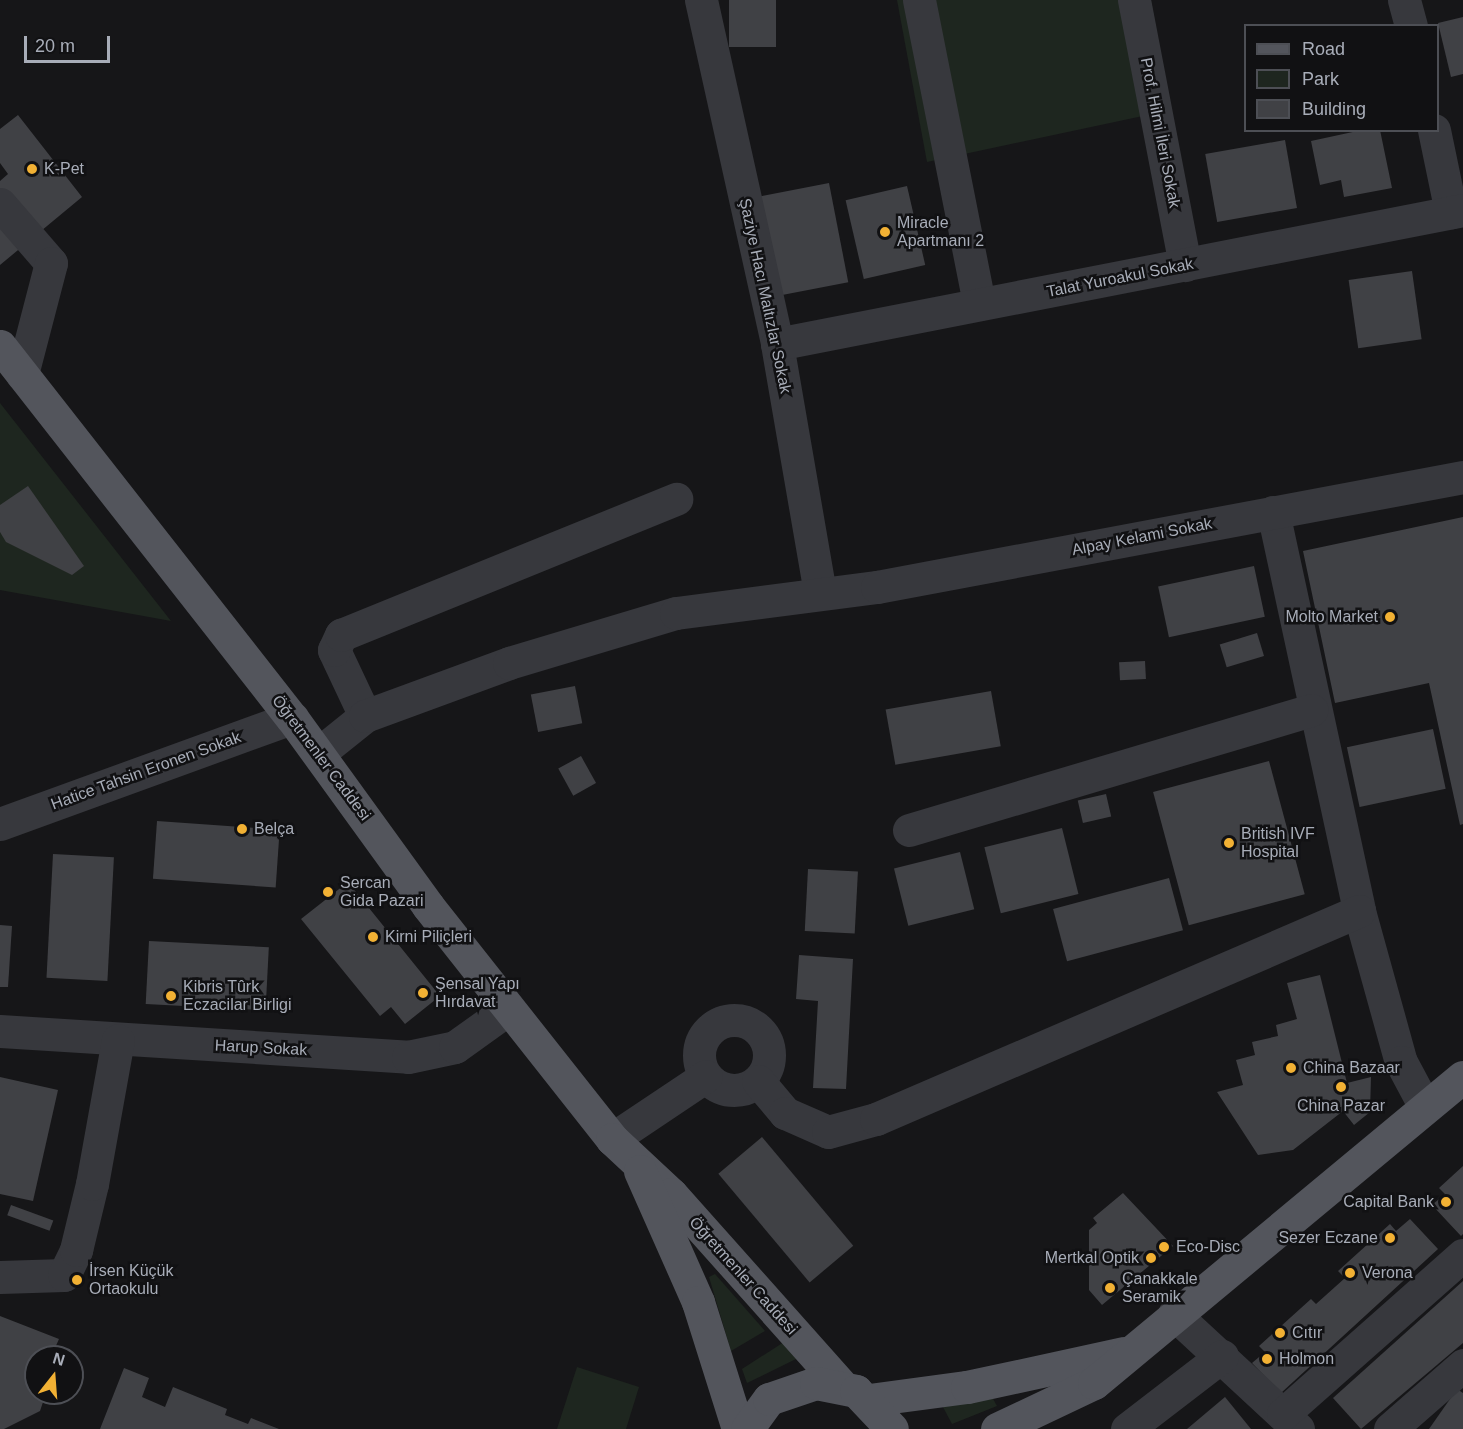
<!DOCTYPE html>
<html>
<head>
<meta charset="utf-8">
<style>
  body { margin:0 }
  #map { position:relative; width:1463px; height:1429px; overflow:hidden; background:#161618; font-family:Arial,sans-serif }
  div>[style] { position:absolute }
  .green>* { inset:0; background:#1e261f }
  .building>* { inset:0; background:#404145; transform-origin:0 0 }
  .minor>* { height:33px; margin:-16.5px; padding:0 16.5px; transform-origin:16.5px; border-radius:16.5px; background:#37383d }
  .minor>.ring { margin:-16.5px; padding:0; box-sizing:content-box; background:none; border:33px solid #37383d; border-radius:50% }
  .major>* { height:33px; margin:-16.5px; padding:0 16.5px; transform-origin:16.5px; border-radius:16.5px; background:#53555c }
  .dots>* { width:16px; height:16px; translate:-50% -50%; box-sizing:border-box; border:3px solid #111113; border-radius:50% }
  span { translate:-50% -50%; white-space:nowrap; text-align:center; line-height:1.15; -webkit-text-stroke:5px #111113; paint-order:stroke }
  .street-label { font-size:16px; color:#a8adb8 }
  .poi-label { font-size:16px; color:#a8adb8 }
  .left { translate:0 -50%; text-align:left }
  .right { translate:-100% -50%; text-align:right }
  .legend { position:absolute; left:1244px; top:24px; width:195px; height:108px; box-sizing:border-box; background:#111113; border:2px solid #4d4f55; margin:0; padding:8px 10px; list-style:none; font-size:18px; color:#a8adb8 }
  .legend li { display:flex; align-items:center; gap:12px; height:30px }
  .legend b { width:30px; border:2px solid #4d4f55 }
  .north { position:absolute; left:24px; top:1345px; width:60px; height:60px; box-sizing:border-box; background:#111113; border:2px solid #4d4f55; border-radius:50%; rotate:17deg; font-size:16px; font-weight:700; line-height:24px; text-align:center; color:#a8adb8 }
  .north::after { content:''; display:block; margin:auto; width:21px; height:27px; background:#f2b134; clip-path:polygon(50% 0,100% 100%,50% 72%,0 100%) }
  .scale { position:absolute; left:24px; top:36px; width:86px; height:27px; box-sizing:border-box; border:3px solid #a8adb8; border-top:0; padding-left:8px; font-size:18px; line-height:21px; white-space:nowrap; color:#a8adb8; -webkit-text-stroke:4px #111113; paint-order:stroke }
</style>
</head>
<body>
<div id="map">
  <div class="green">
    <i style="clip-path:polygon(897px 0,1151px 0,1171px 110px,927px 162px)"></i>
    <i style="clip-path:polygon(0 403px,171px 621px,0 590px)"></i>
    <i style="clip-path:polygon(715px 1274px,765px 1331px,731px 1351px,709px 1277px)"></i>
    <i style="clip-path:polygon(784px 1342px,798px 1358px,747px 1383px,742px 1369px)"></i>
    <i style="clip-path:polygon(577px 1367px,639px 1387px,626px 1429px,557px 1429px)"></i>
    <i style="clip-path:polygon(992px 1397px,997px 1406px,952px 1424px,943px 1407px)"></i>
  </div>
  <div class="building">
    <i style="left:729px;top:0;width:47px;height:47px"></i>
    <i style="clip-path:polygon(1463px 17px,1463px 74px,1451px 77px,1438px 23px)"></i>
    <i style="clip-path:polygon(18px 115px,82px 197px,0 265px,0 181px,8px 174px,0 163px,0 129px)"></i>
    <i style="clip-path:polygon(1362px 130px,1380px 130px,1392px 188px,1344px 197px,1341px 180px,1320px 185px,1311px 141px)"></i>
    <i style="left:1285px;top:140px;width:69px;height:81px;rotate:80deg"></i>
    <i style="left:829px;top:183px;width:101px;height:70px;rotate:79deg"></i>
    <i style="left:907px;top:186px;width:81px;height:63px;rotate:77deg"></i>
    <i style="left:1412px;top:271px;width:69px;height:64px;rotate:82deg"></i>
    <i style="clip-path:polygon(28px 486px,84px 566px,72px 575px,6px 542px,0 532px,0 505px)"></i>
    <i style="clip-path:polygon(1463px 517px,1463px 824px,1460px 825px,1429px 683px,1335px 703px,1303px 551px)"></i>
    <i style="left:1254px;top:566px;width:52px;height:98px;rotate:78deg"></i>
    <i style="left:1257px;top:633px;width:24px;height:39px;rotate:73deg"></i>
    <i style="left:1145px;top:661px;width:18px;height:26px;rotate:87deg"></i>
    <i style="left:575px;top:686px;width:38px;height:45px;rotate:79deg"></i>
    <i style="left:991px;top:691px;width:56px;height:107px;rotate:80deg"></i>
    <i style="left:1433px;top:729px;width:61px;height:88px;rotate:78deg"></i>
    <i style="left:581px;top:756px;width:31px;height:26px;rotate:61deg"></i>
    <i style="left:1269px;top:761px;width:138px;height:120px;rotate:75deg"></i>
    <i style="left:1106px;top:794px;width:23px;height:29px;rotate:77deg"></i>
    <i style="left:157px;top:821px;width:123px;height:58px;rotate:4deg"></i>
    <i style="left:1062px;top:828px;width:68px;height:80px;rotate:76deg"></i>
    <i style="left:960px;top:852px;width:59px;height:68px;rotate:76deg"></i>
    <i style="left:53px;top:854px;width:61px;height:124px;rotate:3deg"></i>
    <i style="left:808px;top:869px;width:50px;height:62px;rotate:3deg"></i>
    <i style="left:1169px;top:878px;width:54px;height:120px;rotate:75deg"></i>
    <i style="clip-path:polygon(348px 882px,440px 996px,405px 1024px,391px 1007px,380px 1016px,301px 919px)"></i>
    <i style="clip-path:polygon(0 925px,12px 926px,8px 987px,0 987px)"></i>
    <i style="left:149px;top:941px;width:120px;height:63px;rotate:3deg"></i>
    <i style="clip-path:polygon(799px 955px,853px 959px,846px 1089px,813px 1088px,818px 1001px,796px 999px)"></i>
    <i style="clip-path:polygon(1320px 975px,1347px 1083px,1371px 1077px,1370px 1112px,1354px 1125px,1343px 1111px,1293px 1150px,1258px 1155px,1217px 1092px,1243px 1085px,1236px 1060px,1255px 1055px,1252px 1042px,1278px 1036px,1276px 1025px,1297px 1019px,1287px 983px)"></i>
    <i style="clip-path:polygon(0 1077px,58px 1090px,33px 1201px,0 1194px)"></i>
    <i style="left:762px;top:1137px;width:142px;height:57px;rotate:50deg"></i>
    <i style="clip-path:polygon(1463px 1166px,1463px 1234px,1461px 1236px,1432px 1205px,1445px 1194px,1439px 1188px)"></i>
    <i style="clip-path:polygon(1123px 1193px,1173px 1246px,1102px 1305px,1089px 1290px,1089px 1230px,1097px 1223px,1093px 1218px)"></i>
    <i style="left:11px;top:1205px;width:45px;height:11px;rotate:20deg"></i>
    <i style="clip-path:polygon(1410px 1219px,1438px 1249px,1281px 1393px,1252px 1363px,1265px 1352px,1259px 1346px,1311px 1299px,1316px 1304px,1345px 1278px,1338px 1271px,1390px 1224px,1396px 1231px)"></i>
    <i style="clip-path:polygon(1463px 1281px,1463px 1343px,1361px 1429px,1333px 1398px)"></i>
    <i style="clip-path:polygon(0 1316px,59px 1339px,51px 1357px,36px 1357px,36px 1393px,46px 1393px,40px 1411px,4px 1429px,0 1429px)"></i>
    <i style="clip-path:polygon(124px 1368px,149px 1378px,142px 1397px,165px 1407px,173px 1387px,227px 1409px,225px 1415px,248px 1424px,251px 1418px,279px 1429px,100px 1429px)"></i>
    <i style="clip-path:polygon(1457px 1389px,1463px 1393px,1463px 1429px,1429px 1429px)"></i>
    <i style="clip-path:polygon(1225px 1397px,1251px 1429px,1187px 1429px)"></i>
  </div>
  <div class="minor">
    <i style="left:701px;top:0;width:352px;rotate:77.5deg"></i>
    <i style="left:777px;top:344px;width:253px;rotate:80.2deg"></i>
    <i style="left:919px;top:0;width:310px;rotate:78.8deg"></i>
    <i style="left:1134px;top:0;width:270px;rotate:79.1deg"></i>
    <i style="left:1404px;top:0;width:27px;rotate:75deg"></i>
    <i style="left:1434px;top:130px;width:84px;rotate:78.3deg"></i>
    <i style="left:0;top:204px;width:78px;rotate:49.2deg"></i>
    <i style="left:51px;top:263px;width:115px;rotate:104.6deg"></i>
    <i style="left:777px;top:344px;width:699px;rotate:-11.05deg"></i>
    <i style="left:1273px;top:512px;width:408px;rotate:77.8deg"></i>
    <i style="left:1359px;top:911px;width:157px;rotate:74.5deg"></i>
    <i style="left:1401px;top:1062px;width:51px;rotate:61.9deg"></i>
    <i style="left:365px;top:716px;width:73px;rotate:-115.2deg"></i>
    <i style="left:334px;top:650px;width:17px;rotate:-65deg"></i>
    <i style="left:341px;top:635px;width:362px;rotate:-22.1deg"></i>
    <i style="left:319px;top:753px;width:59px;rotate:-38.8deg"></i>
    <i style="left:365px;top:716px;width:153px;rotate:-20.2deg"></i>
    <i style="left:509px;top:663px;width:174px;rotate:-16.7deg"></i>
    <i style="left:676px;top:613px;width:203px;rotate:-7.4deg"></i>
    <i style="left:877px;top:587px;width:596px;rotate:-10.63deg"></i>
    <i style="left:0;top:824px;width:311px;rotate:-20deg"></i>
    <i style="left:909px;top:830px;width:420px;rotate:-16.6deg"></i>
    <i class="ring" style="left:699px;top:1020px;width:37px;height:37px"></i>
    <i style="left:0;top:1031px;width:409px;rotate:3.6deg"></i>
    <i style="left:408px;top:1057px;width:48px;rotate:-12deg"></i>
    <i style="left:455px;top:1047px;width:65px;rotate:-35.6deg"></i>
    <i style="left:758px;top:1081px;width:42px;rotate:49.8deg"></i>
    <i style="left:785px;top:1113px;width:47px;rotate:23.8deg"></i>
    <i style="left:828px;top:1132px;width:50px;rotate:-15.2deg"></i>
    <i style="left:876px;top:1119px;width:526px;rotate:-23.3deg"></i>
    <i style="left:612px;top:1139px;width:113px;rotate:-33.8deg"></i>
    <i style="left:0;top:1277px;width:64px;rotate:-1.8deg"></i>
    <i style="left:64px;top:1275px;width:28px;rotate:-64deg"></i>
    <i style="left:76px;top:1250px;width:68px;rotate:-76.4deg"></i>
    <i style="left:92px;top:1184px;width:146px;rotate:-79.8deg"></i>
    <i style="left:1174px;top:1314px;width:169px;rotate:42.8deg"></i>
    <i style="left:1283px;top:1414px;width:240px;rotate:-41.5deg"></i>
    <i style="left:1127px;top:1429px;width:120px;rotate:-37.5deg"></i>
    <i style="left:1390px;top:1429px;width:97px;rotate:-41.2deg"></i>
  </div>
  <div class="major">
    <i style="left:0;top:346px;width:473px;rotate:51.9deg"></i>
    <i style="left:292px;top:718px;width:232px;rotate:54.1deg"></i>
    <i style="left:428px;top:906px;width:297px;rotate:51.7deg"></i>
    <i style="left:612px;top:1139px;width:81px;rotate:43deg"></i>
    <i style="left:671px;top:1194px;width:256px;rotate:48.3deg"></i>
    <i style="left:640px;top:1171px;width:143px;rotate:66.1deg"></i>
    <i style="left:698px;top:1302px;width:133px;rotate:72.5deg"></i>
    <i style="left:869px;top:1400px;width:99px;rotate:-7.6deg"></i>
    <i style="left:967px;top:1387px;width:161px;rotate:-12.2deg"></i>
    <i style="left:747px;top:1429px;width:37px;rotate:-54deg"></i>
    <i style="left:769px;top:1399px;width:50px;rotate:-18.8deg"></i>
    <i style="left:816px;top:1383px;width:41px;rotate:11.3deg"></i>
    <i style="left:856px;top:1391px;width:52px;rotate:46.5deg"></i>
    <i style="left:997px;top:1429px;width:107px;rotate:-25.4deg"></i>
    <i style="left:1094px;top:1383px;width:479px;rotate:-39.7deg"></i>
  </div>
  <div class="dots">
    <i style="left:32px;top:169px;background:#f2b134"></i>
    <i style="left:885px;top:232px;background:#f2b134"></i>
    <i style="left:1390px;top:617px;background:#f2b134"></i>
    <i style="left:242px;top:829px;background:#f2b134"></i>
    <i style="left:1229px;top:843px;background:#f2b134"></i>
    <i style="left:328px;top:892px;background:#f2b134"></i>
    <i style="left:373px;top:937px;background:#f2b134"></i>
    <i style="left:423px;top:993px;background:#f2b134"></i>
    <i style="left:171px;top:996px;background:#f2b134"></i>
    <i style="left:1291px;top:1068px;background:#f2b134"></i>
    <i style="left:1341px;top:1087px;background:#f2b134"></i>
    <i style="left:1446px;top:1202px;background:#f2b134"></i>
    <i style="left:1390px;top:1238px;background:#f2b134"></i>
    <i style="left:1164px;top:1247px;background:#f2b134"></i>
    <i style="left:1151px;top:1258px;background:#f2b134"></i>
    <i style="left:1350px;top:1273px;background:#f2b134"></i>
    <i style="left:77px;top:1280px;background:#f2b134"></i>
    <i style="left:1110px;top:1288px;background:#f2b134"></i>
    <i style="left:1280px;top:1333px;background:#f2b134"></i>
    <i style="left:1267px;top:1359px;background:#f2b134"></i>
  </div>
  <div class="street-label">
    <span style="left:1160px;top:133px;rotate:79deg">Prof. Hilmi İleri Sokak</span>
    <span style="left:1120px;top:278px;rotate:-11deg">Talat Yuroakul Sokak</span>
    <span style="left:765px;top:296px;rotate:78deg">Şaziye Hacı Maltızlar Sokak</span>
    <span style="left:1142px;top:537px;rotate:-11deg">Alpay Kelami Sokak</span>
    <span style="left:321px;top:758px;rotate:53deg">Öğretmenler Caddesi</span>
    <span style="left:146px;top:771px;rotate:-20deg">Hatice Tahsin Eronen Sokak</span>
    <span style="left:261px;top:1048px;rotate:3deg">Harup Sokak</span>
    <span style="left:743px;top:1276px;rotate:48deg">Öğretmenler Caddesi</span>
  </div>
  <div class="poi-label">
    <span class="left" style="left:44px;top:169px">K-Pet</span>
    <span class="left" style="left:897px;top:232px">Miracle<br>Apartmanı 2</span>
    <span class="right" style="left:1378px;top:617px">Molto Market</span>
    <span class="left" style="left:254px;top:829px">Belça</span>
    <span class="left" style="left:1241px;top:843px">British IVF<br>Hospital</span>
    <span class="left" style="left:340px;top:892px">Sercan<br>Gida Pazari</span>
    <span class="left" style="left:385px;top:937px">Kirni Piliçleri</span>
    <span class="left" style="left:435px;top:993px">Şensal Yapı<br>Hırdavat</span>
    <span class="left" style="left:183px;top:996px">Kibris Tûrk<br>Eczacilar Birligi</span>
    <span class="left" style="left:1303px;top:1068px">China Bazaar</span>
    <span style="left:1341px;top:1106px">China Pazar</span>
    <span class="right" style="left:1434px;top:1202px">Capital Bank</span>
    <span class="right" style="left:1378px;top:1238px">Sezer Eczane</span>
    <span class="left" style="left:1176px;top:1247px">Eco-Disc</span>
    <span class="right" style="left:1139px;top:1258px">Mertkal Optik</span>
    <span class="left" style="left:89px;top:1280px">İrsen Küçük<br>Ortaokulu</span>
    <span class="left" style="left:1362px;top:1273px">Verona</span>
    <span class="left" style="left:1122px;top:1288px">Çanakkale<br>Seramik</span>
    <span class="left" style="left:1292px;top:1333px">Cıtır</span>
    <span class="left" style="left:1279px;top:1359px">Holmon</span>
  </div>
  <ul class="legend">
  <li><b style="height:8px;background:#53555c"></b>Road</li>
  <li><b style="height:16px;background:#1e261f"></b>Park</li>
  <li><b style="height:16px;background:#404145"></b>Building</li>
  </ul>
  <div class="north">N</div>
  <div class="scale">20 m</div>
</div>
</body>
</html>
